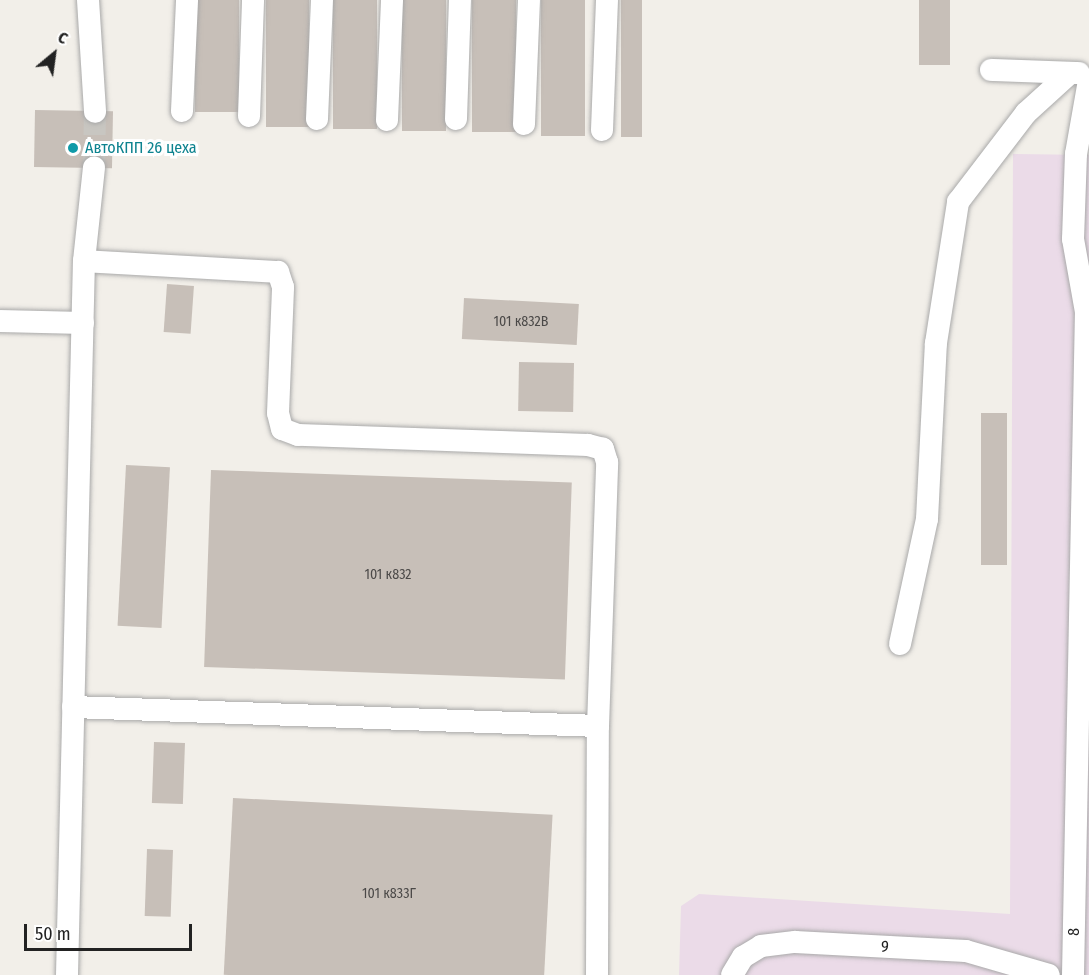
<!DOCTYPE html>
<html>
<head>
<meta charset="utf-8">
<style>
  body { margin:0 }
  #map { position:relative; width:1089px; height:975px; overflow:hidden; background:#f2efe9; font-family:"Fira Sans Condensed",sans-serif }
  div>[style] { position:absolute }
  .industrial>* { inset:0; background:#ebdbe8 }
  .building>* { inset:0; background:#c7bfb8; transform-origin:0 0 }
  .minor-tunnel>* { height:22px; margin-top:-11px; transform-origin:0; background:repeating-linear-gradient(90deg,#c8c6c1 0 22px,transparent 0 33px) }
  .roads { filter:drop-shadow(0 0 2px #a9a9a9) drop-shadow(0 0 2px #a9a9a9) }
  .minor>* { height:22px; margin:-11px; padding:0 11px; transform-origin:11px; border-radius:11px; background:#fff }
  .dots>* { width:16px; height:16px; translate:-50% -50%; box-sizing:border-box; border:3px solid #fff; border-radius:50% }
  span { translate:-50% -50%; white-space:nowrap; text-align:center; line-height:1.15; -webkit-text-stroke:6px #fff; paint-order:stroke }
  .number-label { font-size:14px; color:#4b4948 }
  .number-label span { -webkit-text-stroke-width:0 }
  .culture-label { font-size:16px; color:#0d838f }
  .left { translate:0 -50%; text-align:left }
  .street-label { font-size:16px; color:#222 }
  .north { position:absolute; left:24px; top:24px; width:60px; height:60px; -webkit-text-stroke:4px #fff; paint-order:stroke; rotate:29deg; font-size:16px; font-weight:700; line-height:24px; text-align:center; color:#222 }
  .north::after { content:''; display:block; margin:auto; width:21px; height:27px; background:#222; clip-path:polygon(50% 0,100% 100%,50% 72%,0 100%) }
  .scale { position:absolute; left:24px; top:924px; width:168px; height:27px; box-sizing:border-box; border:3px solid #222; border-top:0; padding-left:8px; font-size:18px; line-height:21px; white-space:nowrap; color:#222; -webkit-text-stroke:4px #fff; paint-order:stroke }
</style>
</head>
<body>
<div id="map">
  <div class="industrial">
    <i style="clip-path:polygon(1013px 154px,1089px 155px,1089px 975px,679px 975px,681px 906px,699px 894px,1010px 914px)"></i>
  </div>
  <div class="building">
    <i style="left:195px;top:0;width:44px;height:112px"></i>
    <i style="left:266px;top:0;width:43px;height:127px"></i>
    <i style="left:333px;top:0;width:44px;height:129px"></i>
    <i style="left:402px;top:0;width:44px;height:131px"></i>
    <i style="left:472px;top:0;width:44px;height:132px"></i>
    <i style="left:541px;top:0;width:44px;height:136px"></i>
    <i style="left:621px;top:0;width:21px;height:137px"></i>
    <i style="left:919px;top:0;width:31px;height:65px"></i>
    <i style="left:35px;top:110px;width:78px;height:57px;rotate:1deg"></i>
    <i style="left:167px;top:284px;width:27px;height:48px;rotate:4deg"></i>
    <i style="left:464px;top:298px;width:115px;height:41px;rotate:3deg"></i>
    <i style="left:519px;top:362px;width:55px;height:49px;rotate:1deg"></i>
    <i style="left:981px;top:413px;width:26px;height:152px"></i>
    <i style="left:126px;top:465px;width:44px;height:161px;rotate:3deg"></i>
    <i style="left:211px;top:470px;width:361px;height:197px;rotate:2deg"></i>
    <i style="left:154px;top:742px;width:31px;height:61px;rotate:2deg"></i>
    <i style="left:233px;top:798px;width:320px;height:177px;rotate:3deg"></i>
    <i style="left:147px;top:849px;width:26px;height:67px;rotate:2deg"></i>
  </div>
  <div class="minor-tunnel">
    <i style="left:94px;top:168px;width:56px;rotate:-89deg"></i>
  </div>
  <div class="roads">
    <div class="minor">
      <i style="left:88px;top:0;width:112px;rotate:86.4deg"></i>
      <i style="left:991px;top:70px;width:88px;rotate:2deg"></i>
      <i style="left:182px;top:111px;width:111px;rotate:-87.4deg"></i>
      <i style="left:249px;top:116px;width:116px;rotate:-88deg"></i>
      <i style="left:317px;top:119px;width:119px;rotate:-87.6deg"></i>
      <i style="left:456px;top:119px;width:119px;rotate:-88.1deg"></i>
      <i style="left:387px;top:120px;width:120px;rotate:-87.6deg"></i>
      <i style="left:524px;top:124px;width:124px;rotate:-87.7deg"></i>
      <i style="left:602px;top:130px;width:130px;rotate:-87.8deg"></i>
      <i style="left:0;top:321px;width:83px;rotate:1.4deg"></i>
      <i style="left:900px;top:644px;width:128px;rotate:-77.8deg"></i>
      <i style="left:927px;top:519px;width:176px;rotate:-87.1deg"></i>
      <i style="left:936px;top:343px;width:143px;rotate:-81.1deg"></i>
      <i style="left:958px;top:202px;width:112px;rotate:-52.6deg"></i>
      <i style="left:1026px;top:113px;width:59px;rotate:-42.3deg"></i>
      <i style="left:73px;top:707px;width:525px;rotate:2.07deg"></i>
      <i style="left:598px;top:726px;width:264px;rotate:-88deg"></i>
      <i style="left:607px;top:462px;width:14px;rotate:-107deg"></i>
      <i style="left:603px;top:449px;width:16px;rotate:-165deg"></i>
      <i style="left:588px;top:445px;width:290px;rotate:-178deg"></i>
      <i style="left:298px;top:435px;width:17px;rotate:-159deg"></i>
      <i style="left:282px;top:429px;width:16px;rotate:-104deg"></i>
      <i style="left:278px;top:413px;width:126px;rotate:-87.7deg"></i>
      <i style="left:283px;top:287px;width:16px;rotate:-108deg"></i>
      <i style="left:278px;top:272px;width:194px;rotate:-176.8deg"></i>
      <i style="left:67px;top:975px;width:714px;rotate:-88.64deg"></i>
      <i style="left:84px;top:261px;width:94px;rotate:-83.9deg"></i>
      <i style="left:597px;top:975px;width:249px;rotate:-89.8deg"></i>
      <i style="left:732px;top:975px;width:21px;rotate:-59deg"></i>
      <i style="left:743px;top:957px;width:21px;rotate:-31deg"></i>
      <i style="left:761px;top:946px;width:34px;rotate:-7deg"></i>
      <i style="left:795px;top:942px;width:171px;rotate:3deg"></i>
      <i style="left:966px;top:951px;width:86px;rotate:16.1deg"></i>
      <i style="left:1073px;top:975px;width:663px;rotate:-88.88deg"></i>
      <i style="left:1086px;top:312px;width:74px;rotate:-100.1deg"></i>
      <i style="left:1073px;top:239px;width:85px;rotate:-88deg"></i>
      <i style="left:1076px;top:154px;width:75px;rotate:-80deg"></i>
    </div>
  </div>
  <div class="dots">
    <i style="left:73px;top:148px;background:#0f9aa8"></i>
  </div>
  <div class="number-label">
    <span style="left:521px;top:322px">101 к832В</span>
    <span style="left:388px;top:575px">101 к832</span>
    <span style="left:389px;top:894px">101 к833Г</span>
  </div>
  <div class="culture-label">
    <span class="left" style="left:85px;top:148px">АвтоКПП 26 цеха</span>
  </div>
  <div class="street-label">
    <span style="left:1074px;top:932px;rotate:-89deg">8</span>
    <span style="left:885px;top:947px;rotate:3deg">9</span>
  </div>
  <div class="north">С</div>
  <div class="scale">50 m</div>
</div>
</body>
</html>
